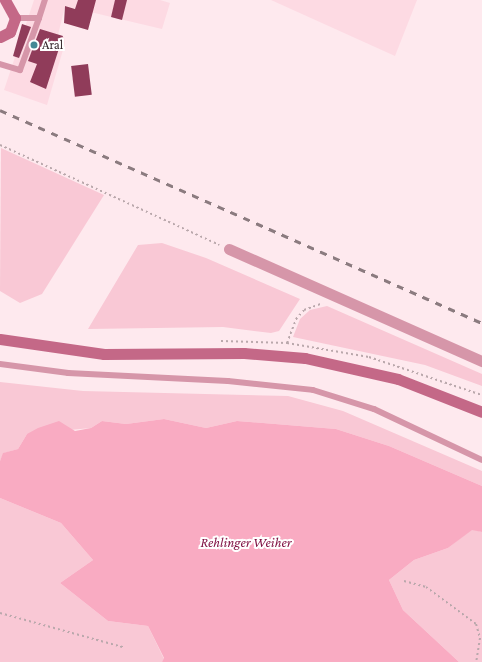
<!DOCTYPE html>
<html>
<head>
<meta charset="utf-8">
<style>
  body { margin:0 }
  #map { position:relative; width:482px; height:662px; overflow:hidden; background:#fee9ee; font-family:"Crimson Pro",serif }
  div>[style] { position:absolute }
  .built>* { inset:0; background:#fddae3 }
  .green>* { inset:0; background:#f9c8d5 }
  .water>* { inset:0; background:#f9abc2 }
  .building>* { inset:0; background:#903c5a; transform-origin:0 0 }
  .path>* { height:2px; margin-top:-1px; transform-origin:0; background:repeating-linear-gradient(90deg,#baa8ac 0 2px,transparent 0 5px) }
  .service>* { height:6px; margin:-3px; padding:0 3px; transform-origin:3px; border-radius:3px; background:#d696a9 }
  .minor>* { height:11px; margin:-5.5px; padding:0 5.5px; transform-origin:5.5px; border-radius:5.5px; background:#d696a9 }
  .secondary>* { height:11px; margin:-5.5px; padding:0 5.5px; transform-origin:5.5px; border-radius:5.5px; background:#c46887 }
  .rail>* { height:3px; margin-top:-1.5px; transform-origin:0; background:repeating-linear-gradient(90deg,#8b7b7f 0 7px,transparent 0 14px) }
  .dots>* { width:11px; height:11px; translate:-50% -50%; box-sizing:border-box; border:2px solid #fff; border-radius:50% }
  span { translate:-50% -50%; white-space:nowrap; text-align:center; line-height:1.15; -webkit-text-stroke:4px #fff; paint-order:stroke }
  .poi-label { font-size:13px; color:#33262a }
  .left { translate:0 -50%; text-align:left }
  .water-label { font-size:14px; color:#821445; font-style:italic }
</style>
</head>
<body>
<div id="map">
  <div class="built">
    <i style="clip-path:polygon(34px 0,160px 0,170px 3px,162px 29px,65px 6px,58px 35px,64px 37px,65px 43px,47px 105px,4px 90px)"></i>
    <i style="clip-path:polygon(271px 0,417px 0,395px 56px)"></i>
  </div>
  <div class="green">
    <i style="clip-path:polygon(1px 148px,104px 195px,42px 294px,20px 303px,0 291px)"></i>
    <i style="clip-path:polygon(162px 243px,206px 258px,300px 299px,279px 331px,271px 333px,223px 327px,88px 329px,138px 245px)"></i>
    <i style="clip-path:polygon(327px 306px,482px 374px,482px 386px,425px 365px,293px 337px,300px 319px,310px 310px)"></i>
    <i style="clip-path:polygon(0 382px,83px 391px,288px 396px,343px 411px,482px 471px,482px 486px,389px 446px,336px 429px,237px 421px,206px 428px,164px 419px,126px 424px,102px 421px,91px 428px,27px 434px,18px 449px,4px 453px,0 461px)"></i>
    <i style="clip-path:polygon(0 483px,0 498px,61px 523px,93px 560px,60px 583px,108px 621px,148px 626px,164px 659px,162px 662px,0 662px)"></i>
    <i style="clip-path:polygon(472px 529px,482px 532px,482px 662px,459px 662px,403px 610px,389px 580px,414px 560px,448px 548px)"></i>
  </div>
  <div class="water">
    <i style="clip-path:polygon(164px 419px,206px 428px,237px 421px,336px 429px,389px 446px,482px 486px,482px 532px,472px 530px,448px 548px,414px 560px,389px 580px,403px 610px,459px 662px,162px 662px,164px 658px,148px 626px,108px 621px,60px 583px,93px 560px,61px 523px,0 498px,0 461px,3px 453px,18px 449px,27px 434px,38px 428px,59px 421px,75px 431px,91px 428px,102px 421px,126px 424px)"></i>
  </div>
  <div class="building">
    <i style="clip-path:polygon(78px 0,96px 0,88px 30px,64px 23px,65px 6px,75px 9px)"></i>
    <i style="clip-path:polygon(115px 0,127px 0,122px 20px,111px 17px)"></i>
    <i style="clip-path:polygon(22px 24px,31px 27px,19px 58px,13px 56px)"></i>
    <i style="clip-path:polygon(40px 29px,63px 36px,46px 89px,30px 82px,37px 64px,28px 61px)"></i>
    <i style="left:88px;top:64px;width:31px;height:17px;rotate:83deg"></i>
  </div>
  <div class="path">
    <i style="left:0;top:145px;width:241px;rotate:24.5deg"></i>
    <i style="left:221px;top:341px;width:66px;rotate:1.7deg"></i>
    <i style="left:287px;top:343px;width:83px;rotate:9.7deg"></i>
    <i style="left:369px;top:357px;width:119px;rotate:18.6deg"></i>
    <i style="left:287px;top:343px;width:26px;rotate:-69deg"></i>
    <i style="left:296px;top:319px;width:12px;rotate:-48deg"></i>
    <i style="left:304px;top:310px;width:20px;rotate:-20deg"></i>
    <i style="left:404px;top:581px;width:23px;rotate:15deg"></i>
    <i style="left:426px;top:587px;width:62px;rotate:36.5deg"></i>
    <i style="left:476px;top:624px;width:15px;rotate:74deg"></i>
    <i style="left:480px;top:638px;width:24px;rotate:99deg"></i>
    <i style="left:0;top:613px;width:128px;rotate:15.5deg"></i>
  </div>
  <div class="service">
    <i style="left:15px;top:18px;width:24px"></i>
    <i style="left:39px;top:18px;width:19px;rotate:-72deg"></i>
    <i style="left:0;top:64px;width:21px;rotate:17deg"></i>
    <i style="left:20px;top:70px;width:55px;rotate:-69.9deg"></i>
    <i style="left:0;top:364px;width:69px;rotate:7.5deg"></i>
    <i style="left:68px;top:373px;width:160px;rotate:2.9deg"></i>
    <i style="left:228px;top:381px;width:85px;rotate:6deg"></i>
    <i style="left:313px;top:390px;width:64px;rotate:17.3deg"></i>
    <i style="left:374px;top:409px;width:119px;rotate:25.3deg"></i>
  </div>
  <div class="minor">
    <i style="left:229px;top:249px;width:277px;rotate:23.9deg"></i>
  </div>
  <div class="secondary">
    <i style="left:0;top:37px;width:11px;rotate:-27deg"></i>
    <i style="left:10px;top:32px;width:15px;rotate:-70deg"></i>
    <i style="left:15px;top:18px;width:21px;rotate:-119deg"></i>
    <i style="left:0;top:339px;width:105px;rotate:8.2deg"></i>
    <i style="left:104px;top:354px;width:140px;rotate:-0.4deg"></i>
    <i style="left:244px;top:353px;width:61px;rotate:4.7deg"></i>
    <i style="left:305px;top:358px;width:95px;rotate:12.7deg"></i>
    <i style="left:398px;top:379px;width:90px;rotate:21.4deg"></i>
  </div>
  <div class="rail">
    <i style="left:0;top:110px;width:527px;rotate:23.84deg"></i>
  </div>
  <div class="dots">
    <i style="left:34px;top:45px;background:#448995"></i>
  </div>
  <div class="poi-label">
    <span class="left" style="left:42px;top:45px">Aral</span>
  </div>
  <div class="water-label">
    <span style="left:246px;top:542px">Rehlinger Weiher</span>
  </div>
</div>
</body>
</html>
